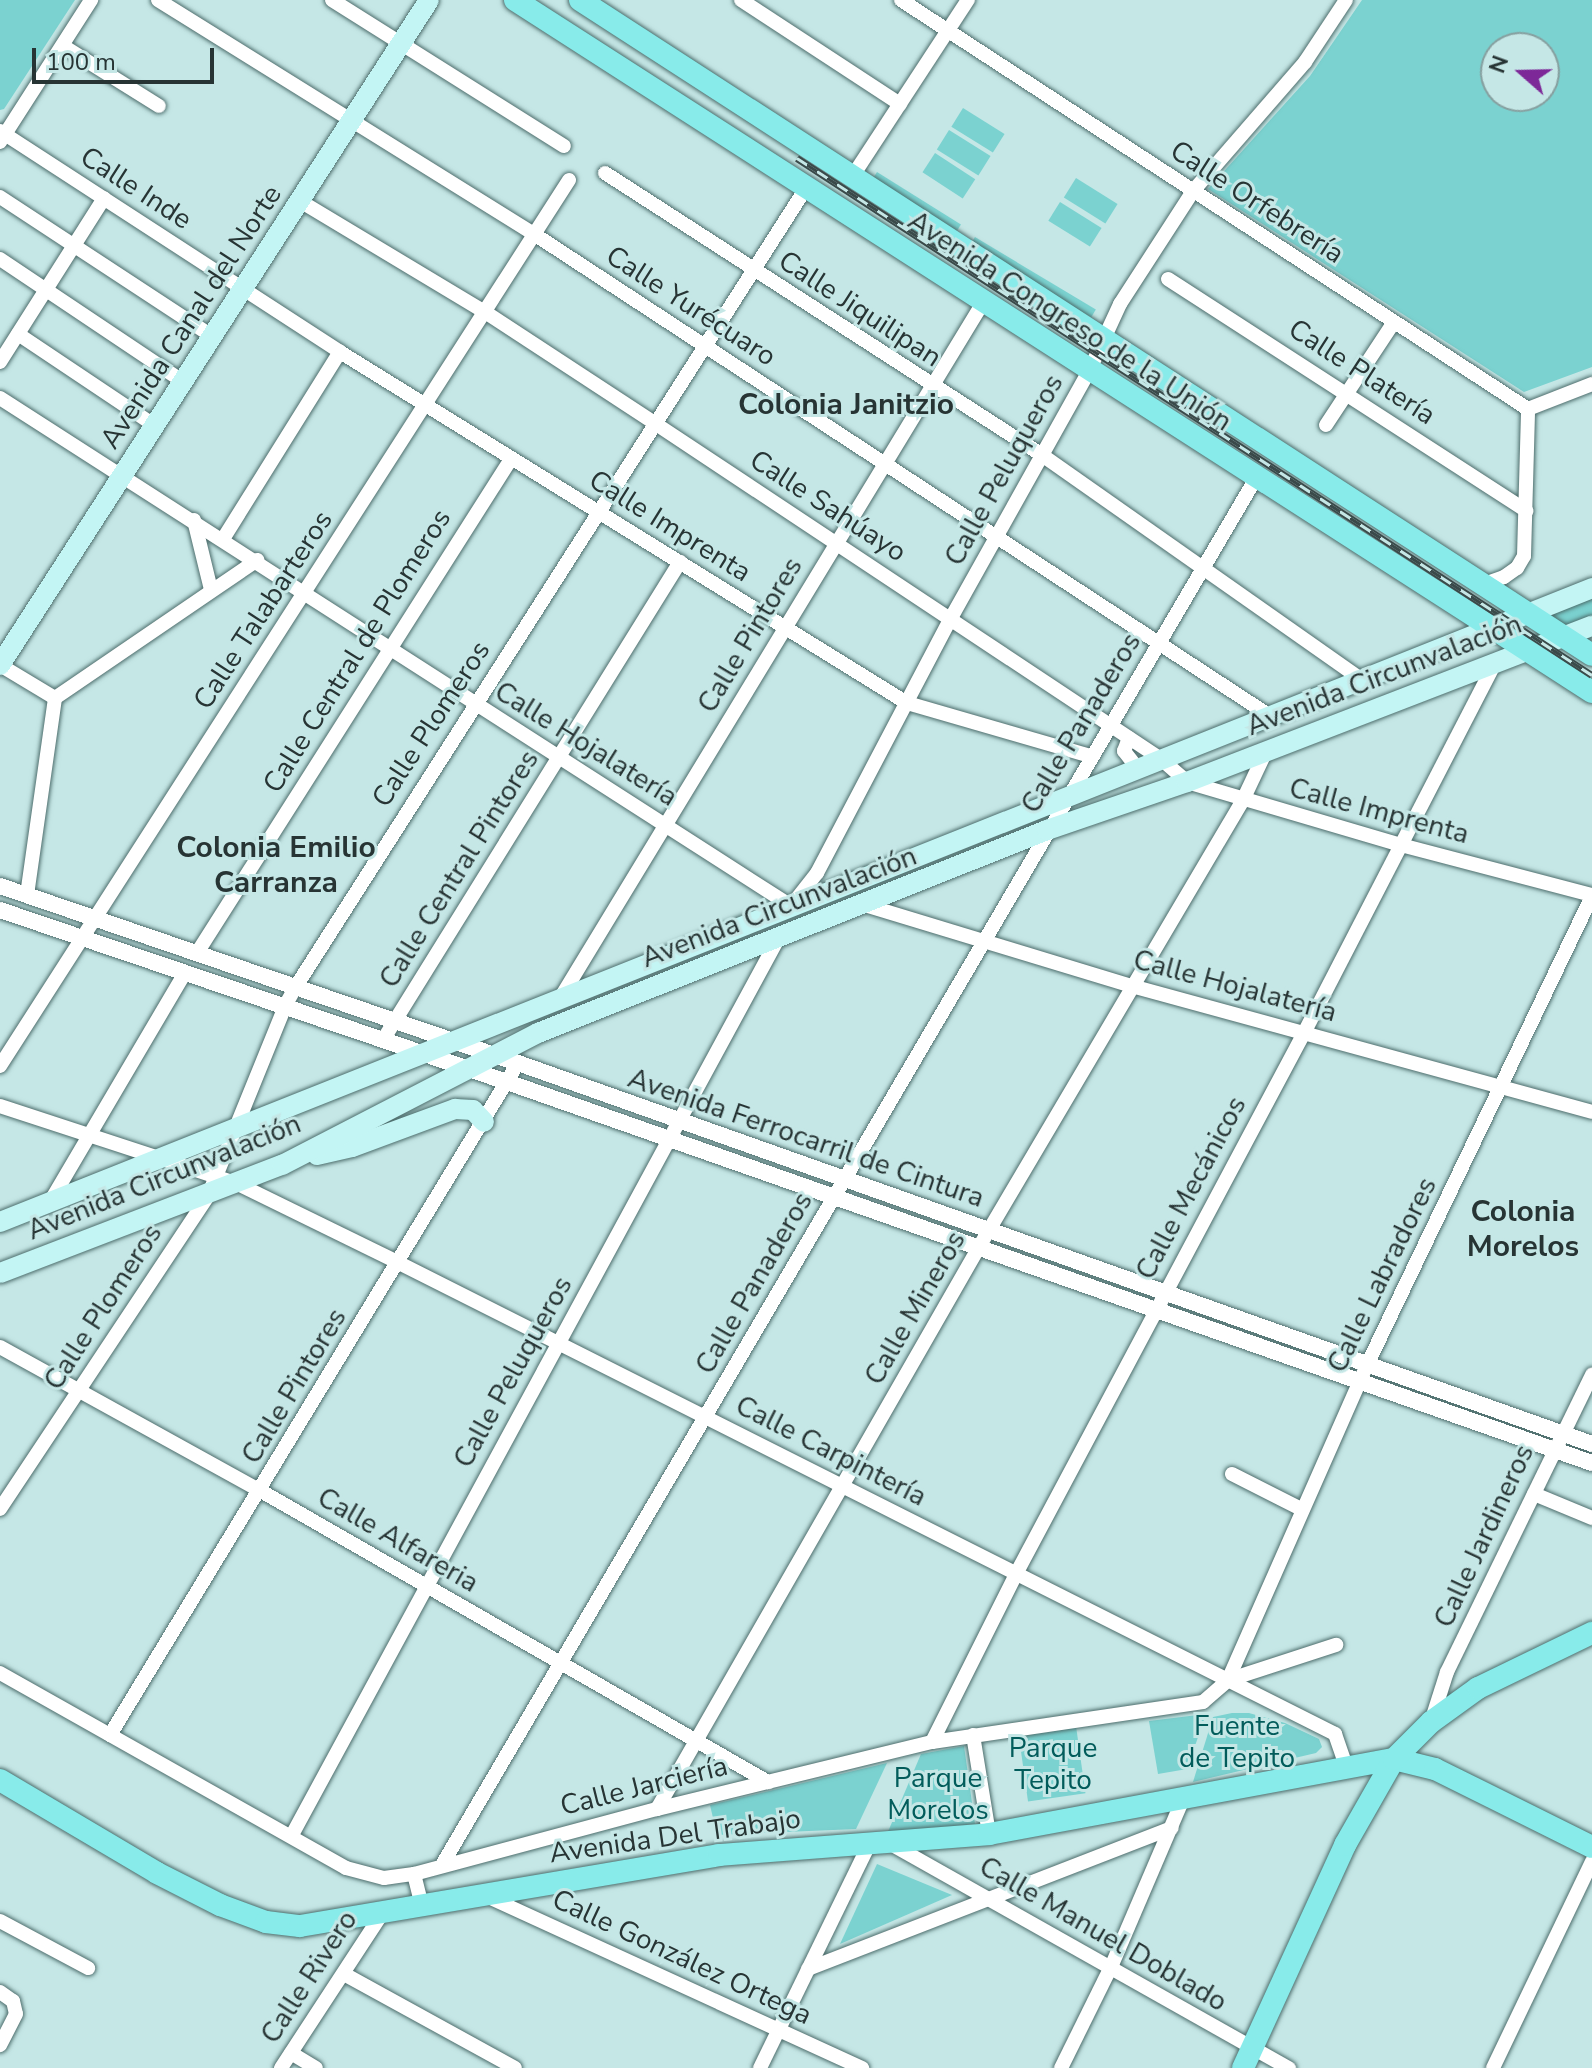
<!DOCTYPE html>
<html>
<head>
<meta charset="utf-8">
<style>
  body { margin:0 }
  #map { position:relative; width:1592px; height:2068px; overflow:hidden; background:#c5e7e6; font-family:"Nunito Sans",sans-serif }
  div>[style] { position:absolute }
  .green>* { inset:0; background:#7bd2d0; transform-origin:0 0 }
  .roads { filter:drop-shadow(0 0 2px #4d6d6c) drop-shadow(0 0 2px #4d6d6c) }
  .minor>* { height:14px; margin:-7px; padding:0 7px; transform-origin:7px; border-radius:7px; background:#fff }
  .tertiary>* { height:16px; margin:-8px; padding:0 8px; transform-origin:8px; border-radius:8px; background:#fff }
  .secondary>* { height:20px; margin:-10px; padding:0 10px; transform-origin:10px; border-radius:10px; background:#c3f5f4 }
  .primary>* { height:22px; margin:-11px; padding:0 11px; transform-origin:11px; border-radius:11px; background:#88ebea }
  .rail>* { height:7px; margin-top:-3.5px; transform-origin:0; background:repeating-linear-gradient(90deg,#c5e7e6 0 12px,#3a4a4a 0 24px); box-sizing:border-box; border-block:2px solid #3a4a4a }
  span { translate:-50% -50%; white-space:nowrap; text-align:center; line-height:1.15; -webkit-text-stroke:6px #c5e7e6; paint-order:stroke }
  .street-label { font-size:28px; color:#273434 }
  .park-label { font-size:28px; color:#025c5b }
  .neighbourhood-label { font-size:30px; color:#273434; font-weight:700 }
  .north { position:absolute; left:1480px; top:32px; width:80px; height:80px; box-sizing:border-box; background:#c5e7e6; border:2px solid #869f9f; border-radius:50%; rotate:290deg; font-size:22px; font-weight:700; line-height:32px; text-align:center; color:#273434 }
  .north::after { content:''; display:block; margin:auto; width:28px; height:36px; background:#7d2898; clip-path:polygon(50% 0,100% 100%,50% 72%,0 100%) }
  .scale { position:absolute; left:32px; top:48px; width:182px; height:36px; box-sizing:border-box; border:4px solid #273434; border-top:0; padding-left:10px; font-size:24px; line-height:28px; white-space:nowrap; color:#273434; -webkit-text-stroke:6px #c5e7e6; paint-order:stroke }
</style>
</head>
<body>
<div id="map">
  <div class="green">
    <i style="clip-path:polygon(0 0,75px 0,4px 109px,0 110px)"></i>
    <i style="clip-path:polygon(evenodd,1362px 0,1592px 0,1592px 367px,1524px 392px,1208px 189px,1310px 76px,1362px 0,1496px 48px,1544px 48px,1544px 96px,1496px 96px,1496px 48px)"></i>
    <i style="left:963px;top:108px;width:49px;height:22px;rotate:32deg"></i>
    <i style="left:949px;top:130px;width:49px;height:23px;rotate:32deg"></i>
    <i style="left:935px;top:153px;width:48px;height:23px;rotate:33deg"></i>
    <i style="left:877px;top:172px;width:99px;height:11px;rotate:32deg"></i>
    <i style="left:1076px;top:178px;width:49px;height:23px;rotate:32deg"></i>
    <i style="left:1060px;top:202px;width:49px;height:22px;rotate:32deg"></i>
    <i style="left:975px;top:237px;width:141px;height:9px;rotate:31deg"></i>
    <i style="clip-path:polygon(1592px 597px,1592px 616px,1561px 628px,1545px 617px)"></i>
    <i style="clip-path:polygon(1232px 1713px,1249px 1713px,1285px 1723px,1319px 1739px,1322px 1747px,1316px 1753px,1193px 1782px,1213px 1717px)"></i>
    <i style="clip-path:polygon(1206px 1714px,1187px 1769px,1158px 1774px,1149px 1721px)"></i>
    <i style="left:1076px;top:1726px;width:68px;height:58px;rotate:82deg"></i>
    <i style="clip-path:polygon(964px 1746px,975px 1824px,887px 1834px,921px 1754px)"></i>
    <i style="clip-path:polygon(887px 1763px,856px 1829px,717px 1835px,710px 1805px)"></i>
    <i style="clip-path:polygon(877px 1864px,952px 1895px,840px 1944px)"></i>
  </div>
  <div class="roads">
    <div class="minor">
      <i style="left:158px;top:0;width:443px;rotate:31.9deg"></i>
      <i style="left:534px;top:234px;width:880px;rotate:33.22deg"></i>
      <i style="left:332px;top:0;width:274px;rotate:32.2deg"></i>
      <i style="left:741px;top:0;width:190px;rotate:33.2deg"></i>
      <i style="left:901px;top:0;width:749px;rotate:33.12deg"></i>
      <i style="left:63px;top:46px;width:113px;rotate:32deg"></i>
      <i style="left:0;top:131px;width:406px;rotate:33deg"></i>
      <i style="left:340px;top:352px;width:667px;rotate:31.76deg"></i>
      <i style="left:907px;top:703px;width:191px;rotate:16.1deg"></i>
      <i style="left:0;top:142px;width:169px;rotate:-57.3deg"></i>
      <i style="left:605px;top:173px;width:520px;rotate:32.83deg"></i>
      <i style="left:1042px;top:455px;width:393px;rotate:35.1deg"></i>
      <i style="left:852px;top:177px;width:212px;rotate:-56.8deg"></i>
      <i style="left:0;top:197px;width:254px;rotate:33.3deg"></i>
      <i style="left:300px;top:201px;width:216px;rotate:31deg"></i>
      <i style="left:485px;top:312px;width:204px;rotate:33.2deg"></i>
      <i style="left:656px;top:424px;width:606px;rotate:33.56deg"></i>
      <i style="left:1161px;top:759px;width:35px;rotate:41deg"></i>
      <i style="left:1187px;top:782px;width:223px;rotate:16.4deg"></i>
      <i style="left:1401px;top:845px;width:197px;rotate:14.7deg"></i>
      <i style="left:0;top:259px;width:219px;rotate:33.8deg"></i>
      <i style="left:1168px;top:279px;width:427px;rotate:32.9deg"></i>
      <i style="left:18px;top:334px;width:164px;rotate:33.8deg"></i>
      <i style="left:0;top:362px;width:194px;rotate:-57.6deg"></i>
      <i style="left:0;top:398px;width:940px;rotate:32.71deg"></i>
      <i style="left:791px;top:906px;width:42px;rotate:-51.8deg"></i>
      <i style="left:817px;top:873px;width:288px;rotate:-62.3deg"></i>
      <i style="left:951px;top:618px;width:285px;rotate:-60.8deg"></i>
      <i style="left:1090px;top:369px;width:72px;rotate:-65.2deg"></i>
      <i style="left:1120px;top:304px;width:135px;rotate:-57.1deg"></i>
      <i style="left:1193px;top:191px;width:171px;rotate:-49deg"></i>
      <i style="left:1305px;top:62px;width:74px;rotate:-56.5deg"></i>
      <i style="left:1528px;top:409px;width:69px;rotate:-21.3deg"></i>
      <i style="left:1326px;top:425px;width:123px;rotate:-56.6deg"></i>
      <i style="left:194px;top:520px;width:72px;rotate:76.3deg"></i>
      <i style="left:223px;top:539px;width:221px;rotate:-58deg"></i>
      <i style="left:1481px;top:585px;width:24px;rotate:-19deg"></i>
      <i style="left:1504px;top:577px;width:16px;rotate:-35deg"></i>
      <i style="left:1517px;top:568px;width:14px;rotate:-60deg"></i>
      <i style="left:1524px;top:556px;width:147px;rotate:-88.4deg"></i>
      <i style="left:0;top:665px;width:64px;rotate:31deg"></i>
      <i style="left:1129px;top:738px;width:14px;rotate:111deg"></i>
      <i style="left:1124px;top:751px;width:23px;rotate:52deg"></i>
      <i style="left:27px;top:895px;width:199px;rotate:-81.9deg"></i>
      <i style="left:55px;top:698px;width:245px;rotate:-34.3deg"></i>
      <i style="left:865px;top:905px;width:279px;rotate:16.9deg"></i>
      <i style="left:1132px;top:986px;width:477px;rotate:15.3deg"></i>
      <i style="left:197px;top:953px;width:585px;rotate:-57.56deg"></i>
      <i style="left:561px;top:997px;width:814px;rotate:-58.71deg"></i>
      <i style="left:383px;top:1040px;width:563px;rotate:-58.15deg"></i>
      <i style="left:0;top:1066px;width:1053px;rotate:-57.29deg"></i>
      <i style="left:0;top:1106px;width:248px;rotate:18.1deg"></i>
      <i style="left:236px;top:1183px;width:182px;rotate:26.1deg"></i>
      <i style="left:399px;top:1263px;width:1048px;rotate:26.71deg"></i>
      <i style="left:1335px;top:1734px;width:34px;rotate:71deg"></i>
      <i style="left:50px;top:1202px;width:266px;rotate:-59.5deg"></i>
      <i style="left:0;top:1347px;width:298px;rotate:28.9deg"></i>
      <i style="left:261px;top:1491px;width:585px;rotate:29.85deg"></i>
      <i style="left:1232px;top:1474px;width:77px;rotate:26.9deg"></i>
      <i style="left:1534px;top:1494px;width:63px;rotate:22.5deg"></i>
      <i style="left:0;top:1509px;width:376px;rotate:-56.4deg"></i>
      <i style="left:208px;top:1196px;width:205px;rotate:-67.9deg"></i>
      <i style="left:285px;top:1006px;width:21px;rotate:-61deg"></i>
      <i style="left:295px;top:988px;width:953px;rotate:-57.43deg"></i>
      <i style="left:0;top:1673px;width:397px;rotate:29.4deg"></i>
      <i style="left:346px;top:1868px;width:39px;rotate:15deg"></i>
      <i style="left:384px;top:1878px;width:30px;rotate:-8deg"></i>
      <i style="left:414px;top:1874px;width:252px;rotate:-15deg"></i>
      <i style="left:657px;top:1809px;width:283px;rotate:-13.7deg"></i>
      <i style="left:932px;top:1742px;width:274px;rotate:-8.4deg"></i>
      <i style="left:1203px;top:1702px;width:33px;rotate:-41deg"></i>
      <i style="left:1228px;top:1680px;width:114px;rotate:-18deg"></i>
      <i style="left:1228px;top:1680px;width:344px;rotate:-66.2deg"></i>
      <i style="left:1367px;top:1365px;width:520px;rotate:-64.37deg"></i>
      <i style="left:1431px;top:1722px;width:52px;rotate:-72.3deg"></i>
      <i style="left:1447px;top:1672px;width:331px;rotate:-64deg"></i>
      <i style="left:110px;top:1735px;width:786px;rotate:-58.74deg"></i>
      <i style="left:973px;top:1735px;width:100px;rotate:80.8deg"></i>
      <i style="left:932px;top:1742px;width:188px;rotate:-63.4deg"></i>
      <i style="left:1016px;top:1574px;width:613px;rotate:-61.97deg"></i>
      <i style="left:1304px;top:1033px;width:419px;rotate:-62.7deg"></i>
      <i style="left:657px;top:1809px;width:648px;rotate:-60.19deg"></i>
      <i style="left:979px;top:1247px;width:519px;rotate:-59.43deg"></i>
      <i style="left:1243px;top:800px;width:56px;rotate:-64.8deg"></i>
      <i style="left:292px;top:1835px;width:1024px;rotate:-61.53deg"></i>
      <i style="left:891px;top:1844px;width:457px;rotate:29.4deg"></i>
      <i style="left:442px;top:1865px;width:1608px;rotate:-59.59deg"></i>
      <i style="left:414px;top:1874px;width:32px;rotate:76deg"></i>
      <i style="left:484px;top:1895px;width:416px;rotate:24.6deg"></i>
      <i style="left:0;top:1921px;width:100px;rotate:28.1deg"></i>
      <i style="left:808px;top:1969px;width:390px;rotate:-21.2deg"></i>
      <i style="left:344px;top:1974px;width:195px;rotate:28.8deg"></i>
      <i style="left:0;top:1992px;width:16px;rotate:35deg"></i>
      <i style="left:13px;top:2001px;width:13px;rotate:77deg"></i>
      <i style="left:16px;top:2014px;width:35px;rotate:117deg"></i>
      <i style="left:291px;top:2053px;width:29px;rotate:31deg"></i>
      <i style="left:281px;top:2068px;width:183px;rotate:-56.8deg"></i>
      <i style="left:760px;top:2068px;width:248px;rotate:-64deg"></i>
      <i style="left:1061px;top:2068px;width:113px;rotate:-63.7deg"></i>
      <i style="left:1111px;top:1967px;width:185px;rotate:-66.8deg"></i>
      <i style="left:1493px;top:2068px;width:229px;rotate:-64.4deg"></i>
    </div>
    <div class="tertiary">
      <i style="left:0;top:886px;width:547px;rotate:18.87deg"></i>
      <i style="left:518px;top:1063px;width:1140px;rotate:19.53deg"></i>
      <i style="left:0;top:910px;width:535px;rotate:18.74deg"></i>
      <i style="left:507px;top:1082px;width:1150px;rotate:19.35deg"></i>
    </div>
    <div class="secondary">
      <i style="left:0;top:665px;width:791px;rotate:-57.17deg"></i>
      <i style="left:317px;top:1155px;width:36px;rotate:-13deg"></i>
      <i style="left:352px;top:1147px;width:110px;rotate:-20.3deg"></i>
      <i style="left:455px;top:1109px;width:18px;rotate:3deg"></i>
      <i style="left:473px;top:1110px;width:16px;rotate:47deg"></i>
      <i style="left:0;top:1222px;width:1714px;rotate:-21.71deg"></i>
      <i style="left:0;top:1273px;width:302px;rotate:-21deg"></i>
      <i style="left:282px;top:1165px;width:288px;rotate:-27.3deg"></i>
      <i style="left:538px;top:1033px;width:548px;rotate:-21.74deg"></i>
      <i style="left:1047px;top:830px;width:148px;rotate:-18.9deg"></i>
      <i style="left:1187px;top:782px;width:434px;rotate:-21.1deg"></i>
    </div>
    <div class="primary">
      <i style="left:515px;top:0;width:1280px;rotate:32.72deg"></i>
      <i style="left:580px;top:0;width:1205px;rotate:32.91deg"></i>
      <i style="left:0;top:1780px;width:182px;rotate:30.6deg"></i>
      <i style="left:157px;top:1873px;width:71px;rotate:26.9deg"></i>
      <i style="left:220px;top:1905px;width:49px;rotate:20.3deg"></i>
      <i style="left:266px;top:1922px;width:34px;rotate:7deg"></i>
      <i style="left:300px;top:1926px;width:425px;rotate:-9.6deg"></i>
      <i style="left:719px;top:1855px;width:271px;rotate:-4.4deg"></i>
      <i style="left:989px;top:1834px;width:412px;rotate:-10.5deg"></i>
      <i style="left:1394px;top:1759px;width:42px;rotate:13.7deg"></i>
      <i style="left:1435px;top:1769px;width:175px;rotate:26.4deg"></i>
      <i style="left:1243px;top:2068px;width:245px;rotate:-65.4deg"></i>
      <i style="left:1345px;top:1845px;width:99px;rotate:-60.3deg"></i>
      <i style="left:1394px;top:1759px;width:52px;rotate:-45deg"></i>
      <i style="left:1431px;top:1722px;width:58px;rotate:-35.9deg"></i>
      <i style="left:1478px;top:1688px;width:127px;rotate:-25.8deg"></i>
    </div>
  </div>
  <div class="rail">
    <i style="left:797px;top:158px;width:948px;rotate:33.04deg"></i>
  </div>
  <div class="street-label">
    <span style="left:136px;top:188px;rotate:33deg">Calle Inde</span>
    <span style="left:1257px;top:202px;rotate:33deg">Calle Orfebrería</span>
    <span style="left:691px;top:306px;rotate:33deg">Calle Yurécuaro</span>
    <span style="left:860px;top:309px;rotate:33deg">Calle Jiquilipan</span>
    <span style="left:191px;top:317px;rotate:-57deg">Avenida Canal del Norte</span>
    <span style="left:1070px;top:321px;rotate:33deg">Avenida Congreso de la Unión</span>
    <span style="left:1362px;top:372px;rotate:33deg">Calle Platería</span>
    <span style="left:1004px;top:470px;rotate:-61deg">Calle Peluqueros</span>
    <span style="left:828px;top:506px;rotate:33deg">Calle Sahúayo</span>
    <span style="left:670px;top:526px;rotate:32deg">Calle Imprenta</span>
    <span style="left:263px;top:610px;rotate:-57deg">Calle Talabarteros</span>
    <span style="left:750px;top:635px;rotate:-59deg">Calle Pintores</span>
    <span style="left:357px;top:651px;rotate:-58deg">Calle Central de Plomeros</span>
    <span style="left:1384px;top:675px;rotate:-21deg">Avenida Circunvalación</span>
    <span style="left:1081px;top:723px;rotate:-59deg">Calle Panaderos</span>
    <span style="left:431px;top:724px;rotate:-57deg">Calle Plomeros</span>
    <span style="left:586px;top:744px;rotate:32deg">Calle Hojalatería</span>
    <span style="left:1379px;top:811px;rotate:15deg">Calle Imprenta</span>
    <span style="left:459px;top:869px;rotate:-58deg">Calle Central Pintores</span>
    <span style="left:779px;top:907px;rotate:-21deg">Avenida Circunvalación</span>
    <span style="left:1235px;top:986px;rotate:15deg">Calle Hojalatería</span>
    <span style="left:806px;top:1138px;rotate:19deg">Avenida Ferrocarril de Cintura</span>
    <span style="left:164px;top:1177px;rotate:-22deg">Avenida Circunvalación</span>
    <span style="left:1191px;top:1188px;rotate:-62deg">Calle Mecánicos</span>
    <span style="left:1382px;top:1275px;rotate:-64deg">Calle Labradores</span>
    <span style="left:754px;top:1283px;rotate:-60deg">Calle Panaderos</span>
    <span style="left:103px;top:1307px;rotate:-57deg">Calle Plomeros</span>
    <span style="left:915px;top:1308px;rotate:-60deg">Calle Mineros</span>
    <span style="left:513px;top:1372px;rotate:-61deg">Calle Peluqueros</span>
    <span style="left:294px;top:1386px;rotate:-59deg">Calle Pintores</span>
    <span style="left:831px;top:1451px;rotate:27deg">Calle Carpintería</span>
    <span style="left:1484px;top:1536px;rotate:-65deg">Calle Jardineros</span>
    <span style="left:398px;top:1540px;rotate:30deg">Calle Alfareria</span>
    <span style="left:644px;top:1786px;rotate:-14deg">Calle Jarciería</span>
    <span style="left:675px;top:1836px;rotate:-8deg">Avenida Del Trabajo</span>
    <span style="left:1103px;top:1934px;rotate:30deg">Calle Manuel Doblado</span>
    <span style="left:682px;top:1957px;rotate:25deg">Calle González Ortega</span>
    <span style="left:309px;top:1977px;rotate:-57deg">Calle Rivero</span>
  </div>
  <div class="park-label">
    <span style="left:1237px;top:1742px">Fuente<br>de Tepito</span>
    <span style="left:1053px;top:1764px">Parque<br>Tepito</span>
    <span style="left:938px;top:1794px">Parque<br>Morelos</span>
  </div>
  <div class="neighbourhood-label">
    <span style="left:846px;top:405px">Colonia Janitzio</span>
    <span style="left:276px;top:865px">Colonia Emilio<br>Carranza</span>
    <span style="left:1523px;top:1229px">Colonia<br>Morelos</span>
  </div>
  <div class="north">N</div>
  <div class="scale">100 m</div>
</div>
</body>
</html>
